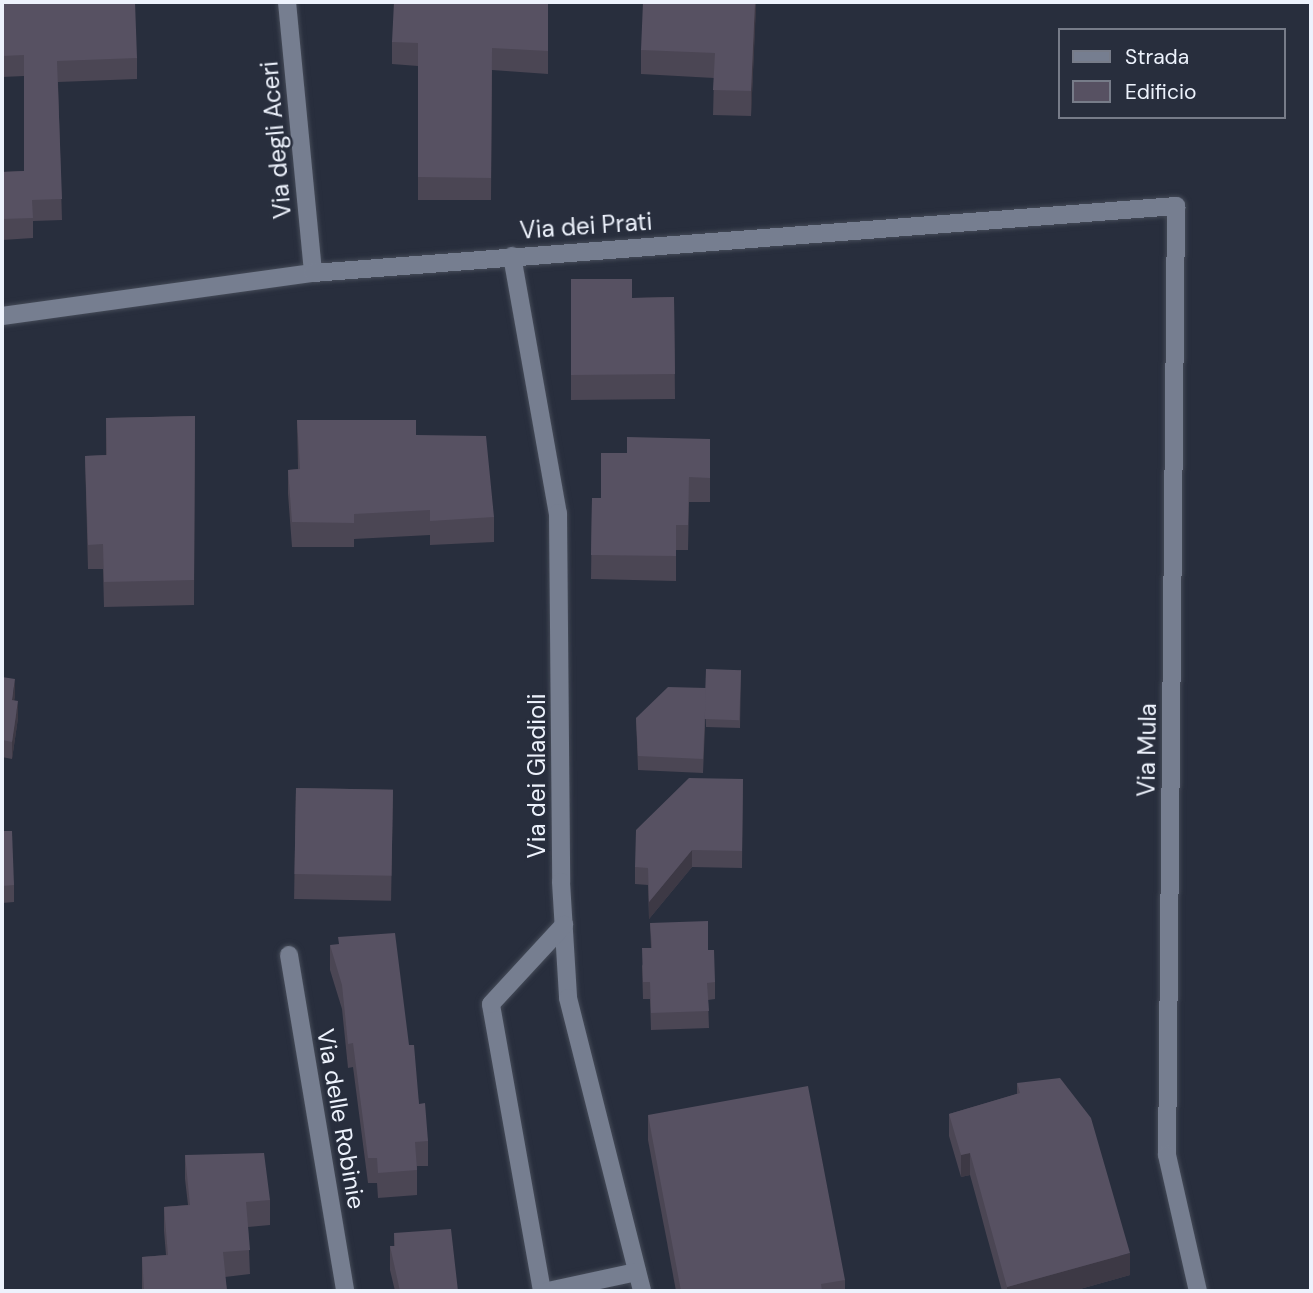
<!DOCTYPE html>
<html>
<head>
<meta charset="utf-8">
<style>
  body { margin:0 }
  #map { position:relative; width:1313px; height:1293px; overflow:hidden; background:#282e3d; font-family:"DM Sans",sans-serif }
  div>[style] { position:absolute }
  .roads { filter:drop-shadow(0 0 2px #454b58) drop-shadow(0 0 2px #454b58) }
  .minor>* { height:18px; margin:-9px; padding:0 9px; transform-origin:9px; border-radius:9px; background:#767e90 }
  .wall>* { inset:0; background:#4b4654; transform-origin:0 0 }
  .shaded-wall>* { inset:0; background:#3d3945 }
  .building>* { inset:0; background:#575162; transform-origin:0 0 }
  span { translate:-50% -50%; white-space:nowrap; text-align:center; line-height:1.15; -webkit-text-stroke:5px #282e3d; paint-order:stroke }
  .street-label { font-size:24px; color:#edf2fc }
  .frame { position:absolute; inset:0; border:4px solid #edf2fc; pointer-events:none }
  .legend { position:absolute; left:1058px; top:28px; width:228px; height:91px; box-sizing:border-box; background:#282e3d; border:2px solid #777c89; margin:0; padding:9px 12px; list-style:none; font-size:21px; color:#edf2fc }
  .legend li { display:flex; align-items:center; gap:14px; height:35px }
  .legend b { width:35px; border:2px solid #777c89 }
</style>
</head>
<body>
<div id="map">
  <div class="roads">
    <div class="minor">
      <i style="left:287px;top:2px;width:272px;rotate:84.5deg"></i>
      <i style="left:512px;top:256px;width:261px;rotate:79.9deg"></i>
      <i style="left:558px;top:513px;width:369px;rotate:89.5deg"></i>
      <i style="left:561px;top:882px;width:116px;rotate:86.5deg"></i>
      <i style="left:568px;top:998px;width:302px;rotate:75.8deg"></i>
      <i style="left:2px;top:316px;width:314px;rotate:-7.9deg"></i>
      <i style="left:313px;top:273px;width:866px;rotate:-4.44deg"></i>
      <i style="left:1176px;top:206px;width:949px;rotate:90.54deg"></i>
      <i style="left:1167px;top:1155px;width:139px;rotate:77.2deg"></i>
      <i style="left:289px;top:955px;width:341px;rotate:80.5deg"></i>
      <i style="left:542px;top:1291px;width:291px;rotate:-100.1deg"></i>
      <i style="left:491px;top:1004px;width:108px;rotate:-47.3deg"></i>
      <i style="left:548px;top:1291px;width:91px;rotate:-12.1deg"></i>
    </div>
  </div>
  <div class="wall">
    <i style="clip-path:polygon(2px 2px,137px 58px,137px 79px,58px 82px,62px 220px,33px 221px,33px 238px,2px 240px,2px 172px,24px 171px,24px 76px,2px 77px)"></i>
    <i style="clip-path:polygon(548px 2px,548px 74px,492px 70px,491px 200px,418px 200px,418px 66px,392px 64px,392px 42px)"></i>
    <i style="clip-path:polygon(756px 2px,751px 116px,713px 115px,714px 78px,641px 74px,641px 50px)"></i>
    <i style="clip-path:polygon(571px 279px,632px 298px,674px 297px,675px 399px,571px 400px)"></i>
    <i style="clip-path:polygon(195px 416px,194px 605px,104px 607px,103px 569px,88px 569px,85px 456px,106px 455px,106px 418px)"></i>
    <i style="clip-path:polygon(297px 420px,416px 435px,494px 517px,494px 542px,430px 545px,430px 535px,354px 539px,354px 547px,292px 547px,288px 494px,288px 470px,298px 469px)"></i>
    <i style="clip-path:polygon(710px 439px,710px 502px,689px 502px,688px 550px,676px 550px,676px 581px,591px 579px,592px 498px,601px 498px,627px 453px)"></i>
    <i style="clip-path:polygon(741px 670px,740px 728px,706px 727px,706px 704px,703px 773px,638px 770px,636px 718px,706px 688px)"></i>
    <i style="clip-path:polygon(2px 677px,15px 696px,14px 700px,18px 718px,12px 759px,2px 757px)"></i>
    <i style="clip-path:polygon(743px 779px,742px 868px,692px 867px,649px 919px,648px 885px,635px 884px,635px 867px)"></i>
    <i style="left:296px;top:788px;width:97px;height:111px;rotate:1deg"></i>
    <i style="clip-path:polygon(2px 831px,14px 885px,14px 902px,2px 903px)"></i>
    <i style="clip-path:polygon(650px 923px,708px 950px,715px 982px,715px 999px,708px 1000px,709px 1028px,651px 1030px,650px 999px,643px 999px,642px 966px,651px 948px)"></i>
    <i style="clip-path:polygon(330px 945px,409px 1045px,419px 1104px,428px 1141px,428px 1166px,417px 1166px,417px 1195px,378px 1198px,377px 1183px,368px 1183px,353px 1067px,348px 1068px,342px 1009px,330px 970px)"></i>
    <i style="clip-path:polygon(1017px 1083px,1130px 1275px,1073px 1291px,1002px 1291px,970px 1175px,961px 1177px,949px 1136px,949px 1114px,1017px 1094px)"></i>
    <i style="clip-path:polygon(648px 1115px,845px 1280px,845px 1291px,676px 1291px,648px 1140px)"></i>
    <i style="clip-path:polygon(185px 1155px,270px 1200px,270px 1225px,248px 1227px,250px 1274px,225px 1277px,227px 1291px,142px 1291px,142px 1257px,166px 1255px,164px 1231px,164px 1207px,188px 1205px,185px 1179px)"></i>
    <i style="clip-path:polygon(394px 1233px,458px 1291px,395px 1291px,390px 1270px,390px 1246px,394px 1246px)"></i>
  </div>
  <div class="shaded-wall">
    <i style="clip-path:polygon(755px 2px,756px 9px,751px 116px,751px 91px)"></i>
    <i style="clip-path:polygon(15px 679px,15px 696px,12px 717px,12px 700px)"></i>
    <i style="clip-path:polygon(18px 701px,18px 718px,12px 759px,12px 742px)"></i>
    <i style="clip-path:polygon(692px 850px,692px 867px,649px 919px,649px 902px)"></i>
    <i style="clip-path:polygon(970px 1153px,970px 1175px,961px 1177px,961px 1155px)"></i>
    <i style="clip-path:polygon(1130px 1253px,1130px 1275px,1073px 1291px,1007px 1291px,1007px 1287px)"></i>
  </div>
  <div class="building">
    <i style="clip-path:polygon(2px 2px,135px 2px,137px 58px,57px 61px,62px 199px,32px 200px,33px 218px,2px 219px,2px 172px,24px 171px,24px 55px,2px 56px)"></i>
    <i style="clip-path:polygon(394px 2px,548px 2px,548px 51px,492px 48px,491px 178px,418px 177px,418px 43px,392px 42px)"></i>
    <i style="clip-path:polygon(643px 2px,755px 2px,751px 91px,713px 90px,715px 53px,641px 50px)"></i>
    <i style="clip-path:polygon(571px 279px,632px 279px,632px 298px,674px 297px,675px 374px,571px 375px)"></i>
    <i style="clip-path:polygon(195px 416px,194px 580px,104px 582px,103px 544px,88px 545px,85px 456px,107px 455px,106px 418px)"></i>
    <i style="clip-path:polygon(297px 420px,416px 420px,416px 435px,486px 436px,494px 517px,430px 521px,430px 510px,354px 514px,354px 523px,292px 522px,288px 470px,300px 469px)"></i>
    <i style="clip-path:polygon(627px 437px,710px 439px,710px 478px,689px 477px,688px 525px,676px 525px,676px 556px,591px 555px,592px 498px,601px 498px,601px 453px,627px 453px)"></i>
    <i style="left:706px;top:669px;width:35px;height:50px;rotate:2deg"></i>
    <i style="clip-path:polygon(2px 677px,15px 679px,12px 700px,18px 701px,12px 742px,2px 740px)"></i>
    <i style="clip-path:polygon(668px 687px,706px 688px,703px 759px,638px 756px,636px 718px)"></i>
    <i style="clip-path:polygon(689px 778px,743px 779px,742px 851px,692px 850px,649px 902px,648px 868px,635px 867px,636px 830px)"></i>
    <i style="left:296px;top:788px;width:97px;height:86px;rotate:1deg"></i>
    <i style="clip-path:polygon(2px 831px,12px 831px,14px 885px,2px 886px)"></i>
    <i style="clip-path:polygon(708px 921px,708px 950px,714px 950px,715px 982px,707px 983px,709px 1011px,651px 1013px,650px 982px,643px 982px,642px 948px,652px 948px,650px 923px)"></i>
    <i style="clip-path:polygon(395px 933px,409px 1045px,414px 1045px,419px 1104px,425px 1103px,428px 1141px,415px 1142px,417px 1170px,378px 1173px,377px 1158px,368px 1158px,353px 1043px,348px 1044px,342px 985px,330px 945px,339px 944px,338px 937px)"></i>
    <i style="clip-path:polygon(1060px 1078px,1091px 1118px,1130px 1253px,1007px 1287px,970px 1153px,961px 1155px,949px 1114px,1020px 1093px,1017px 1083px)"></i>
    <i style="clip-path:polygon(808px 1086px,845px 1280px,821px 1284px,822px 1291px,681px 1291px,648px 1115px)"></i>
    <i style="clip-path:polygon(264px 1153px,270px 1200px,246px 1202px,250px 1250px,223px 1252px,227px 1291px,155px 1291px,154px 1289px,144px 1290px,142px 1257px,168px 1255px,164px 1207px,190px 1205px,185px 1155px)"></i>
    <i style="clip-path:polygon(451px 1229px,458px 1291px,400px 1291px,390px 1246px,395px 1246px,394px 1233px)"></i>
  </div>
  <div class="street-label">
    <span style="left:276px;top:140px;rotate:-95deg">Via degli Aceri</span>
    <span style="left:586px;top:226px;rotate:-4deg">Via dei Prati</span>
    <span style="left:1147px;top:750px;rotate:-89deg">Via Mula</span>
    <span style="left:537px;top:776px;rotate:-90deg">Via dei Gladioli</span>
    <span style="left:341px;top:1119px;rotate:80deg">Via delle Robinie</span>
  </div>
  <div class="frame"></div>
  <ul class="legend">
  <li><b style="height:9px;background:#767e90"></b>Strada</li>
  <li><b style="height:19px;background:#575162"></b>Edificio</li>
  </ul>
</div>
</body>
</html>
